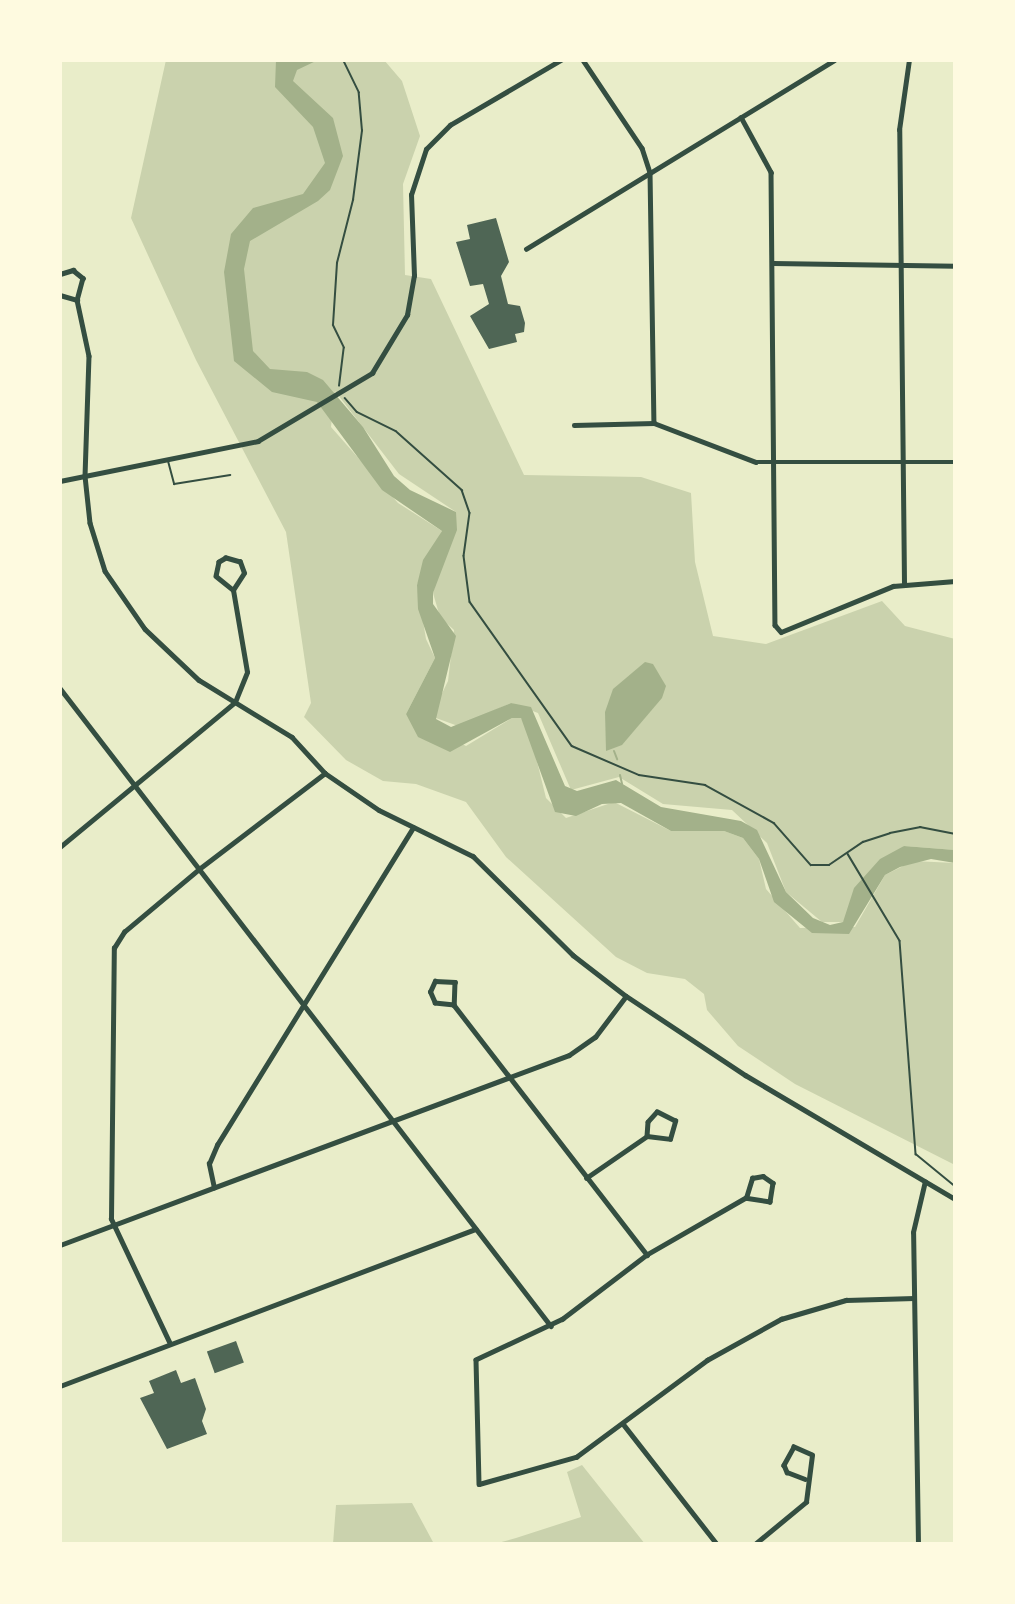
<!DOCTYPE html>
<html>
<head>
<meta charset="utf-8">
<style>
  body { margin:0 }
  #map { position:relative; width:1015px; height:1604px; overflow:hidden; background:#e9edc9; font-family:"Noto Sans",sans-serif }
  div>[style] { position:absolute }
  .green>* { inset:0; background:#cad2ad }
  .water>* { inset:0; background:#a3b18a }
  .stream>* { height:2px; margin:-1px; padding:0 1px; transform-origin:1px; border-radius:1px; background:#a3b18a }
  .building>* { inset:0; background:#4f6655; transform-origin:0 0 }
  .path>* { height:1.5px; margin:-0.75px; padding:0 0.75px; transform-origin:0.75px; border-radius:0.75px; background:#344e41 }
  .service>* { height:2px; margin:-1px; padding:0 1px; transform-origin:1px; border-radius:1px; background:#344e41 }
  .minor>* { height:4.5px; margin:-2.25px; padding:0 2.25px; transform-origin:2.25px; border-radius:2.25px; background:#344e41 }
  .tertiary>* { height:5px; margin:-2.5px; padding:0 2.5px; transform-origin:2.5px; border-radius:2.5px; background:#344e41 }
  span { translate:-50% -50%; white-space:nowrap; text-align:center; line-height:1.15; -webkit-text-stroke:5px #fefae0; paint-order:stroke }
  .frame { position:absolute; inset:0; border:62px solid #fefae0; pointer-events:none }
</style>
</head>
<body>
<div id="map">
  <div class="green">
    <i style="clip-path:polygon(166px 60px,384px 60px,402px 81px,420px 136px,403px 184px,405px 275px,431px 279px,524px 475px,641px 477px,691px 493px,695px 562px,713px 636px,766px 644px,882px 601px,905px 626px,955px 639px,955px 850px,904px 846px,843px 922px,822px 922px,786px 892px,767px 843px,732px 810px,663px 804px,619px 777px,571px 790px,538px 713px,511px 703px,458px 726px,436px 718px,434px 710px,448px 681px,454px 630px,440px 617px,433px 593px,456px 512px,399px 474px,335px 391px,331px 427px,398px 503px,442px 531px,417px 585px,426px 639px,435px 658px,406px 714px,466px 746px,512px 718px,521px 718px,529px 729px,546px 798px,566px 818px,614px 802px,671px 831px,724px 831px,743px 838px,759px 859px,766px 889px,800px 928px,855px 927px,885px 875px,913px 861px,955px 863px,955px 1165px,795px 1084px,738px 1046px,707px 1010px,704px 994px,685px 979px,647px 973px,616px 957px,506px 857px,466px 802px,416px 784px,383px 781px,346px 760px,304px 717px,311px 703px,286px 532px,196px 360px,131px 218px)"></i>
    <i style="clip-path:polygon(582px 1465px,645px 1544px,333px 1544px,336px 1505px,412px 1503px,433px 1542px,494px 1544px,516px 1538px,581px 1517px,567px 1472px)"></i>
  </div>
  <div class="water">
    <i style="clip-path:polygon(276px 60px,318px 60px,297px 70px,293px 81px,333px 118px,343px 156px,330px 190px,318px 201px,250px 241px,244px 269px,253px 351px,270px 369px,307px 372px,323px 380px,363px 427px,394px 476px,410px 490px,456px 512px,457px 530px,433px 593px,433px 604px,456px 636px,436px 719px,451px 727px,511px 703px,531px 707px,565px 786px,577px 791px,616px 780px,661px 807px,741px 821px,757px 830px,786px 892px,813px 918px,830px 925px,843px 922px,854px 888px,880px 859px,904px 846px,955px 850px,955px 863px,931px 859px,900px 867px,885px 875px,849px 934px,812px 933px,774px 902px,759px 859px,743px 838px,724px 831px,671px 831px,621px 803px,602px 804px,576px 816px,555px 812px,521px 718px,512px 718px,450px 752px,418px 737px,406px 714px,435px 658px,418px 609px,417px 585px,423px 560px,442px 531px,382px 490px,317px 402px,272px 392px,234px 361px,224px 272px,231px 234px,253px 208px,303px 194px,325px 163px,313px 127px,275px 87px)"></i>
    <i style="clip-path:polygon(645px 662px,653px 664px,666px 686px,662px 698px,622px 745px,606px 751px,605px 712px,613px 689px)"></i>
  </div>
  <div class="stream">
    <i style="left:614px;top:751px;width:9px;rotate:69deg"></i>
    <i style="left:620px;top:775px;width:9px;rotate:77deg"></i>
  </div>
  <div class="building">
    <i style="clip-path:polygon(496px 218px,509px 262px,501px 276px,508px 304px,520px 306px,525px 323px,524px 332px,515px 334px,517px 342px,489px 349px,470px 316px,489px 304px,483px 284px,470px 286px,456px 242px,470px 239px,467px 225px)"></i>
    <i style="left:236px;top:1341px;width:23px;height:31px;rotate:70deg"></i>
    <i style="clip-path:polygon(176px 1370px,181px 1383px,195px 1378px,206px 1409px,202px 1421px,207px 1434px,167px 1449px,140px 1398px,154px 1393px,149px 1381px)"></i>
  </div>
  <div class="path">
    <i style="left:339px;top:386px;width:38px;rotate:-83deg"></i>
    <i style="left:344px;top:348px;width:25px;rotate:-116deg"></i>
    <i style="left:333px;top:325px;width:62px;rotate:-86.3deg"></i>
    <i style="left:337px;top:263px;width:65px;rotate:-75.7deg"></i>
    <i style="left:353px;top:200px;width:70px;rotate:-82.6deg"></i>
    <i style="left:362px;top:131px;width:38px;rotate:-95deg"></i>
    <i style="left:359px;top:93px;width:37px;rotate:-116deg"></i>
    <i style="left:345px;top:398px;width:18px;rotate:49deg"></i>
    <i style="left:357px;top:412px;width:43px;rotate:26deg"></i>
    <i style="left:396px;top:431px;width:89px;rotate:41.8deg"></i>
    <i style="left:462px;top:490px;width:24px;rotate:71deg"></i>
    <i style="left:470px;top:513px;width:43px;rotate:97.9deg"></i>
    <i style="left:464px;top:556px;width:46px;rotate:82.6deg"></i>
    <i style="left:470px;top:602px;width:176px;rotate:54.7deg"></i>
    <i style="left:572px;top:746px;width:73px;rotate:23.4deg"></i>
    <i style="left:639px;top:775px;width:67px;rotate:8.6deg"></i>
    <i style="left:705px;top:785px;width:79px;rotate:28.8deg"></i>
    <i style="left:774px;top:823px;width:56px;rotate:48.6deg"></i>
    <i style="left:811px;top:865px;width:18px"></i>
    <i style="left:829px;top:865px;width:41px;rotate:-34.1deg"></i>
    <i style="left:863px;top:842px;width:28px;rotate:-18deg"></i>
    <i style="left:890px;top:833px;width:31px;rotate:-11deg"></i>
    <i style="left:920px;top:827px;width:36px;rotate:11deg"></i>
    <i style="left:848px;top:854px;width:101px;rotate:59.1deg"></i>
    <i style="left:900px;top:941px;width:214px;rotate:85.7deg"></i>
    <i style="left:916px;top:1154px;width:50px;rotate:39.4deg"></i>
  </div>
  <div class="service">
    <i style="left:168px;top:461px;width:24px;rotate:75deg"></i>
    <i style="left:174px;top:484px;width:57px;rotate:-9.1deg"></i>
  </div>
  <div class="minor">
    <i style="left:583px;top:60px;width:106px;rotate:56.2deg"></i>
    <i style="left:642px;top:148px;width:25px;rotate:72deg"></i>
    <i style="left:650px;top:172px;width:251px;rotate:89.1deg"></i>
    <i style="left:741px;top:117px;width:63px;rotate:61.4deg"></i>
    <i style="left:771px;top:172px;width:453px;rotate:89.5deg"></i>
    <i style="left:775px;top:625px;width:9px;rotate:49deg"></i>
    <i style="left:781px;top:632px;width:121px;rotate:-22.3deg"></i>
    <i style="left:893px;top:586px;width:62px;rotate:-4.6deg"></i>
    <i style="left:526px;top:249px;width:361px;rotate:-31.5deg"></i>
    <i style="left:773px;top:263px;width:182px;rotate:0.9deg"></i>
    <i style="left:60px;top:274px;width:14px;rotate:-17deg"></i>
    <i style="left:73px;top:270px;width:13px;rotate:39deg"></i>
    <i style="left:83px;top:278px;width:23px;rotate:105deg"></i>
    <i style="left:60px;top:295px;width:18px;rotate:16deg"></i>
    <i style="left:77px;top:300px;width:57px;rotate:77.9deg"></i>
    <i style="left:89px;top:356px;width:120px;rotate:91.9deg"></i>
    <i style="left:85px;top:476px;width:47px;rotate:83.9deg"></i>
    <i style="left:90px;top:523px;width:50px;rotate:72.6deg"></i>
    <i style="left:105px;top:571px;width:70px;rotate:55.4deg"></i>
    <i style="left:145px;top:629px;width:74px;rotate:43.4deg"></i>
    <i style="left:199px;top:680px;width:109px;rotate:31.5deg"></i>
    <i style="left:292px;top:737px;width:49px;rotate:47.5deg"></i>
    <i style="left:325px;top:773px;width:65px;rotate:34.4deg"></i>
    <i style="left:379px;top:810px;width:105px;rotate:26.1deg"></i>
    <i style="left:473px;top:856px;width:141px;rotate:44.7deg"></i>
    <i style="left:573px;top:955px;width:67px;rotate:37.7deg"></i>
    <i style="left:574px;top:425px;width:80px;rotate:-1.4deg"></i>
    <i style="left:654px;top:423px;width:109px;rotate:20.9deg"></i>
    <i style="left:756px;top:462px;width:199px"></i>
    <i style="left:60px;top:481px;width:202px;rotate:-11.4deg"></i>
    <i style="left:258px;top:441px;width:133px;rotate:-30.8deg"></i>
    <i style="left:372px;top:373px;width:68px;rotate:-58.9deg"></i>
    <i style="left:407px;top:315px;width:40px;rotate:-80deg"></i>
    <i style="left:414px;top:276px;width:81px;rotate:-92.1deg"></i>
    <i style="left:411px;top:195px;width:48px;rotate:-71.9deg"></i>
    <i style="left:426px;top:149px;width:34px;rotate:-45deg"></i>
    <i style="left:450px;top:125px;width:129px;rotate:-30.4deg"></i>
    <i style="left:904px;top:583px;width:453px;rotate:-90.6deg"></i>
    <i style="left:899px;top:130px;width:71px;rotate:-81.9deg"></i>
    <i style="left:60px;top:688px;width:805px;rotate:52.42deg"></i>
    <i style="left:60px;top:847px;width:227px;rotate:-39.6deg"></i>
    <i style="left:235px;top:702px;width:32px;rotate:-68deg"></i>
    <i style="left:247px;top:672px;width:83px;rotate:-99.7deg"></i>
    <i style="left:233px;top:590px;width:20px;rotate:-57deg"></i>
    <i style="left:244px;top:573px;width:12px;rotate:-110deg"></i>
    <i style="left:240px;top:562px;width:15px;rotate:-164deg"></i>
    <i style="left:226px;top:558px;width:8px;rotate:150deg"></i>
    <i style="left:219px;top:562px;width:14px;rotate:102deg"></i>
    <i style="left:216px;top:576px;width:22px;rotate:39deg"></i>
    <i style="left:454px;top:1005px;width:19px;rotate:-174deg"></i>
    <i style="left:435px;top:1003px;width:12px;rotate:-114deg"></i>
    <i style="left:430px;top:992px;width:12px;rotate:-66deg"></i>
    <i style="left:435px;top:981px;width:20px;rotate:3deg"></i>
    <i style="left:455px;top:982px;width:23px;rotate:92deg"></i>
    <i style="left:454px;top:1005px;width:316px;rotate:52.3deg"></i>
    <i style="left:586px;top:1178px;width:74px;rotate:-34.5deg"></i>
    <i style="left:647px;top:1136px;width:23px;rotate:7deg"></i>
    <i style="left:670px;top:1139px;width:19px;rotate:-74deg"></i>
    <i style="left:675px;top:1121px;width:20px;rotate:-153deg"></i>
    <i style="left:657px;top:1112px;width:13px;rotate:132deg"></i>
    <i style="left:648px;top:1122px;width:14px;rotate:94deg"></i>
    <i style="left:214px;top:1188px;width:25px;rotate:-102deg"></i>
    <i style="left:209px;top:1164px;width:21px;rotate:-67deg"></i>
    <i style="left:217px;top:1145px;width:373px;rotate:-58.3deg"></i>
    <i style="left:746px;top:1198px;width:21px;rotate:-73deg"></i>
    <i style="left:752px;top:1178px;width:11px;rotate:-10deg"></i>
    <i style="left:763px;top:1176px;width:12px;rotate:35deg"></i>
    <i style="left:773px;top:1183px;width:19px;rotate:99deg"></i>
    <i style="left:770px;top:1202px;width:24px;rotate:-171deg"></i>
    <i style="left:746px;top:1198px;width:114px;rotate:150.1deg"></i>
    <i style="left:647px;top:1255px;width:106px;rotate:142.7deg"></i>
    <i style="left:563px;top:1319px;width:96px;rotate:154.8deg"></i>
    <i style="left:476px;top:1360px;width:124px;rotate:88.6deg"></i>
    <i style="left:479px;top:1484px;width:101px;rotate:-15.6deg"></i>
    <i style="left:576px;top:1457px;width:163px;rotate:-36.5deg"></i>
    <i style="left:707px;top:1360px;width:85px;rotate:-29deg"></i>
    <i style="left:781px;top:1319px;width:68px;rotate:-16.3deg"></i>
    <i style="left:846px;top:1300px;width:68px;rotate:-1.7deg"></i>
    <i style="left:170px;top:1344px;width:138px;rotate:-115.3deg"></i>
    <i style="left:111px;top:1219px;width:271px;rotate:-89.4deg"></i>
    <i style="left:114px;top:948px;width:19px;rotate:-58deg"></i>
    <i style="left:124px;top:932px;width:98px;rotate:-40deg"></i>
    <i style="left:199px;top:869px;width:158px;rotate:-37.3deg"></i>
    <i style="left:60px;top:1386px;width:444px;rotate:-20.7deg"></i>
    <i style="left:624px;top:1425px;width:151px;rotate:52deg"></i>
    <i style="left:755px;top:1544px;width:66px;rotate:-39.5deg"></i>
    <i style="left:806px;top:1502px;width:47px;rotate:-82.7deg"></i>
    <i style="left:812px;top:1455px;width:20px;rotate:-156deg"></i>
    <i style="left:794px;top:1447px;width:21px;rotate:119deg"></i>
    <i style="left:784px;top:1465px;width:8px;rotate:67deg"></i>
    <i style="left:787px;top:1472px;width:19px;rotate:21deg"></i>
  </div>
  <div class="tertiary">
    <i style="left:60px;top:1245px;width:543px;rotate:-20.47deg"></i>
    <i style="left:569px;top:1055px;width:32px;rotate:-35deg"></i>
    <i style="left:595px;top:1037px;width:51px;rotate:-52.9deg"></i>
    <i style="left:626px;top:996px;width:143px;rotate:33.6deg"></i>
    <i style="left:745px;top:1075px;width:244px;rotate:30.6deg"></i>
    <i style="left:918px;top:1544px;width:312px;rotate:-90.9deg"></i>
    <i style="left:913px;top:1232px;width:52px;rotate:-76.8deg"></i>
  </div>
  <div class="frame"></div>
</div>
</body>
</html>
